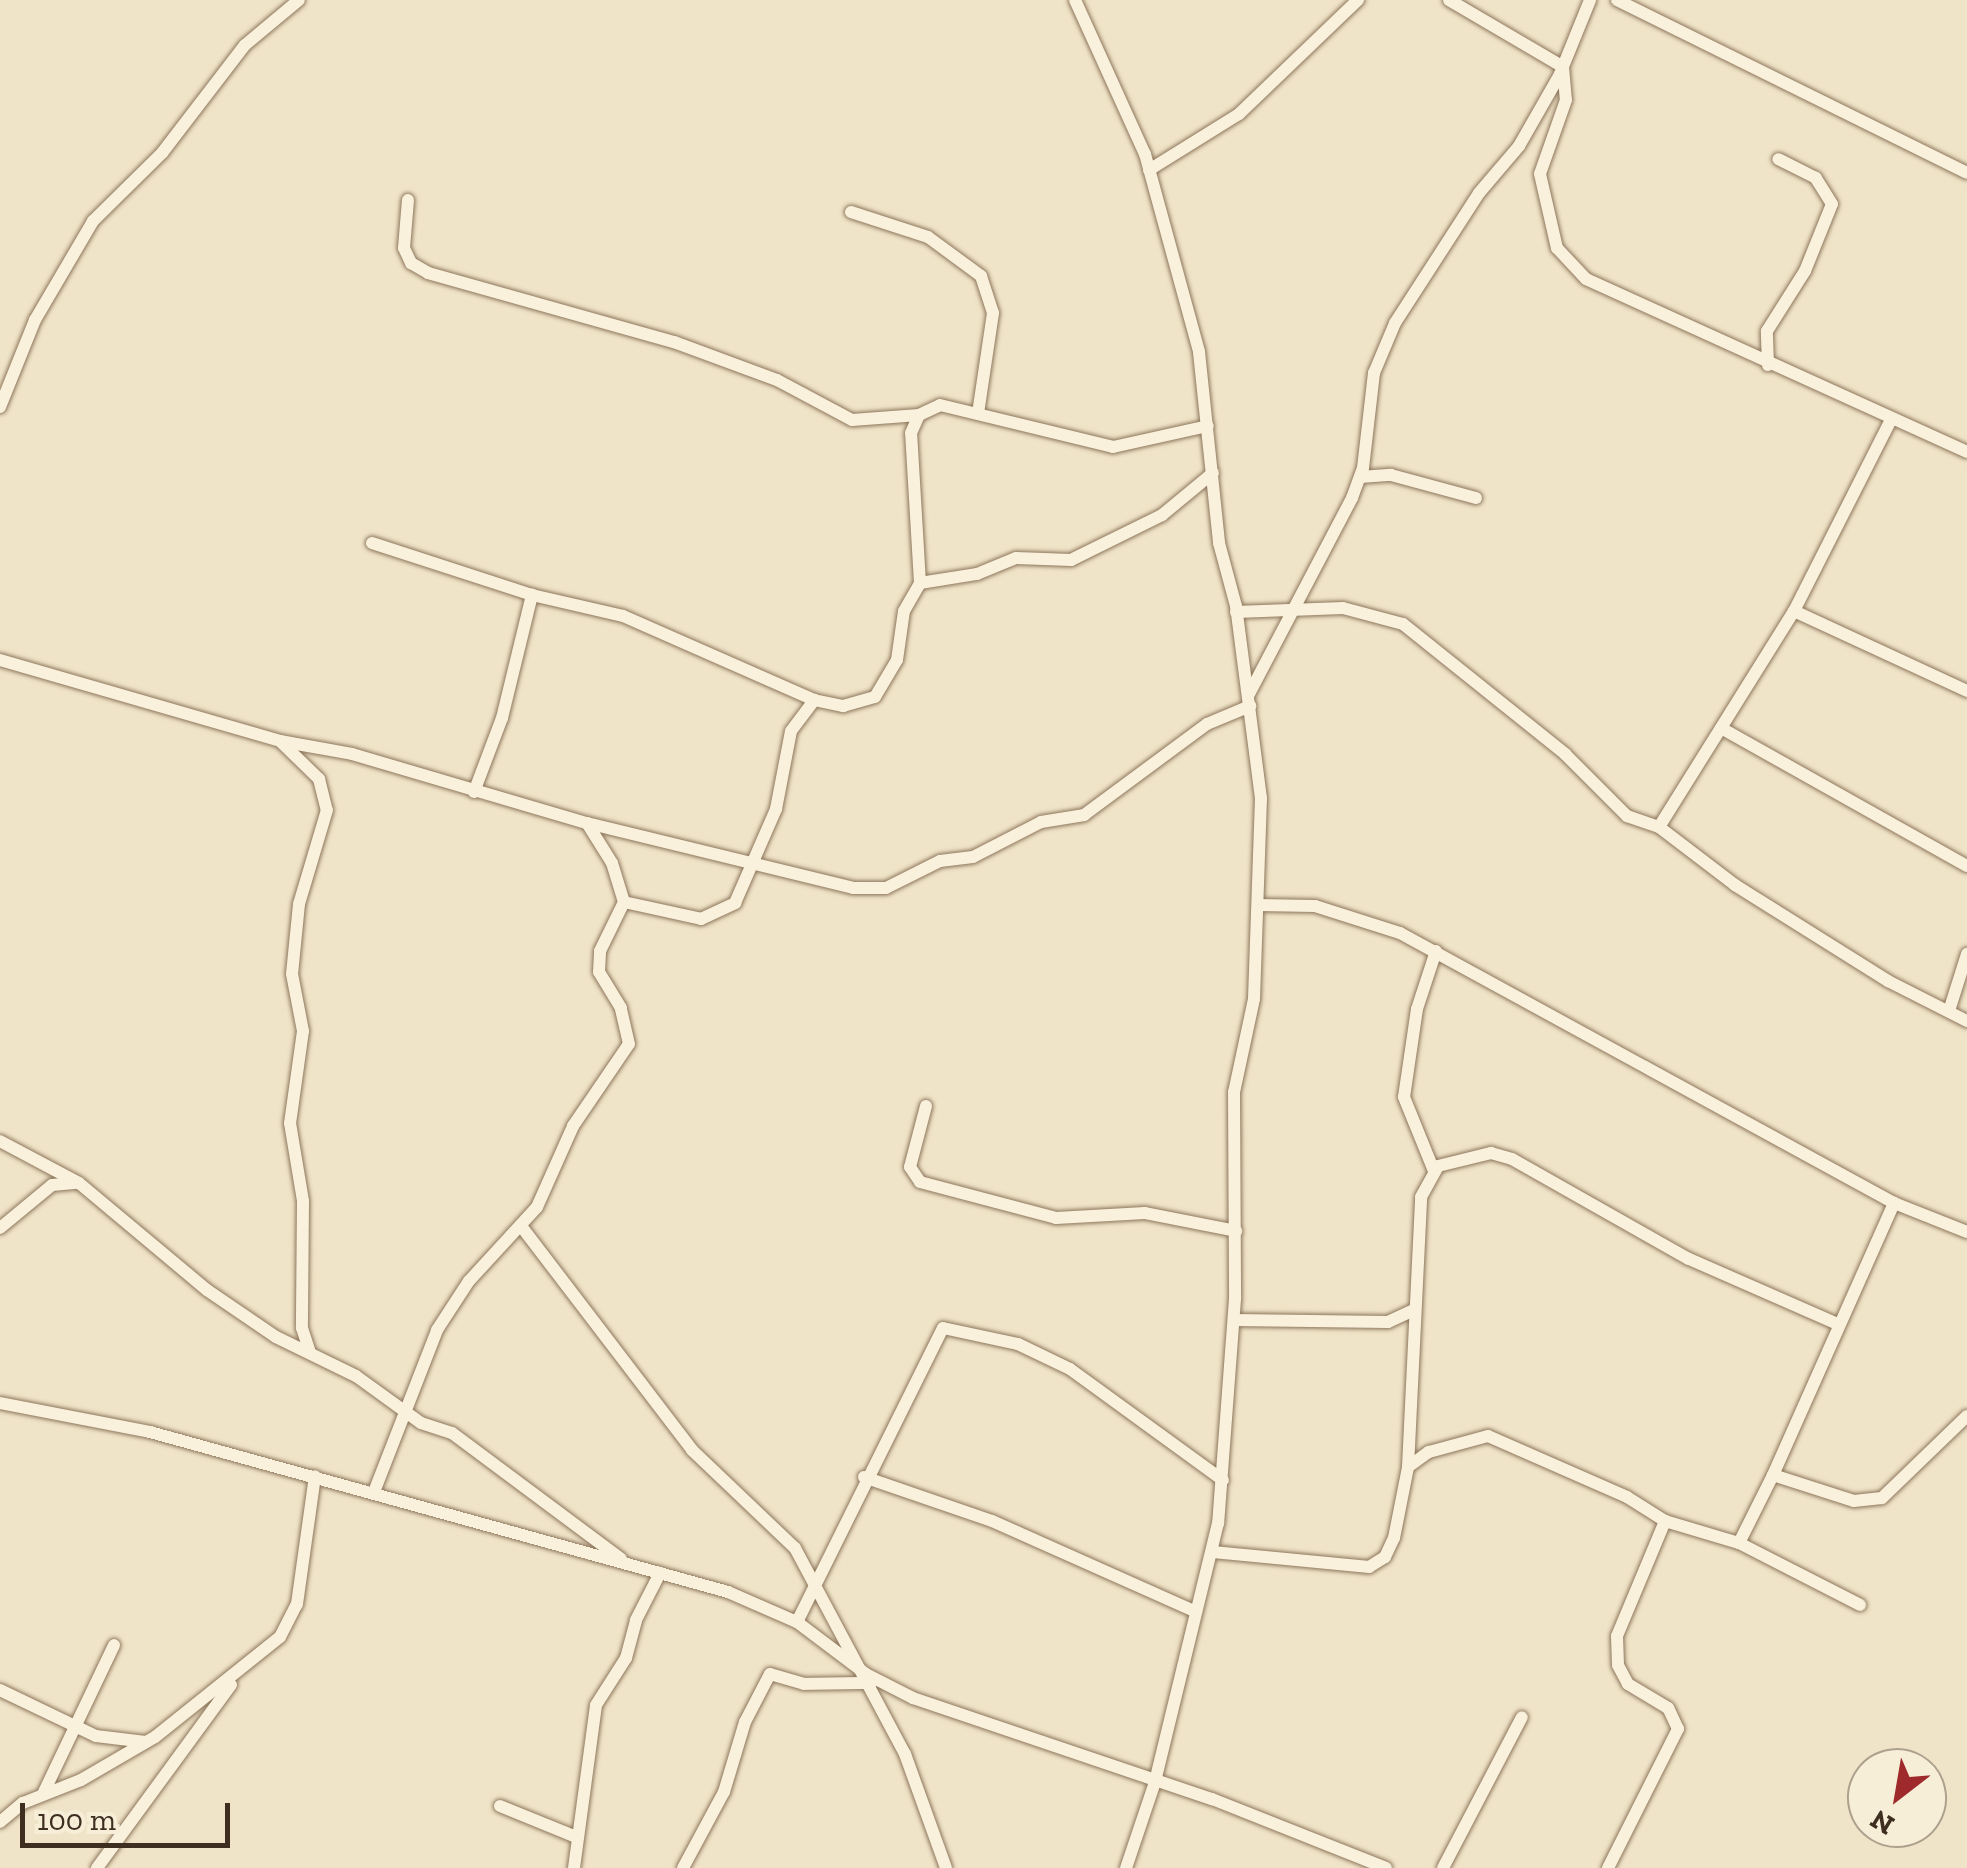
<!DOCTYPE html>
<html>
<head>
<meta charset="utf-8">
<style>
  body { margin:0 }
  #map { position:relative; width:1967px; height:1868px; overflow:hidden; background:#f0e4c8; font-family:"Zilla Slab",serif }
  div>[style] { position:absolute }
  .roads { filter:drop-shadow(0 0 2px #8d765c) drop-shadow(0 0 2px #8d765c) }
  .street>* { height:12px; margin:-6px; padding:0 6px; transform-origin:6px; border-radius:6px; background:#faf1dc }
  span { translate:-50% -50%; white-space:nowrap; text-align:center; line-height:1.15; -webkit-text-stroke:8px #f7eed8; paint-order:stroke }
  .north { position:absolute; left:1847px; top:1748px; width:100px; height:100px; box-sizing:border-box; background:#f7eed8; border:2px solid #ada18e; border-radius:50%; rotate:211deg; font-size:28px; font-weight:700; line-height:40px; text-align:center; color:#3d2e20 }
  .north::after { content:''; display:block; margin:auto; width:35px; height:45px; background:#9e2a2b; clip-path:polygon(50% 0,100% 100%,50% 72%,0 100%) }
  .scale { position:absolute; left:20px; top:1803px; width:210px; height:45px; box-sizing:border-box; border:5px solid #3d2e20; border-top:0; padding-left:12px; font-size:30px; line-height:35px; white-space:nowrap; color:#3d2e20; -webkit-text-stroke:8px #f7eed8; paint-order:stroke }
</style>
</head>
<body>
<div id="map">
  <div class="roads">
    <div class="street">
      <i style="left:1075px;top:0;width:169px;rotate:65.6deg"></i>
      <i style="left:1145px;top:154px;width:205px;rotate:74.7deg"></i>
      <i style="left:1199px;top:352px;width:192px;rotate:84deg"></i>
      <i style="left:1219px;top:543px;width:65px;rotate:74.9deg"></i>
      <i style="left:1236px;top:606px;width:194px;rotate:82.6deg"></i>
      <i style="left:1261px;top:798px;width:201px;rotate:92deg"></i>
      <i style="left:1254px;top:999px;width:95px;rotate:102.1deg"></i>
      <i style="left:1234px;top:1092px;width:207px;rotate:89.7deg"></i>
      <i style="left:1235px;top:1299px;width:225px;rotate:94.3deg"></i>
      <i style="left:1218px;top:1523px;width:267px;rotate:103.7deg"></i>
      <i style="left:1155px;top:1782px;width:91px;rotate:108.6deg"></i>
      <i style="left:1449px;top:0;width:132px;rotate:30.4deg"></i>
      <i style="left:1563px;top:67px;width:33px;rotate:85deg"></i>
      <i style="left:1566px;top:100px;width:78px;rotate:109.4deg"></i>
      <i style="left:1540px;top:174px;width:76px;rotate:77.1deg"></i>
      <i style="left:1557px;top:248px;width:42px;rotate:46.9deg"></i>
      <i style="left:1586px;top:279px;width:418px;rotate:24.4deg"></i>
      <i style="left:1617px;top:0;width:390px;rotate:26.3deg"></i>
      <i style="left:1149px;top:170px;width:106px;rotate:-31.9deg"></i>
      <i style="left:1239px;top:114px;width:165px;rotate:-43.8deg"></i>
      <i style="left:408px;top:200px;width:48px;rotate:94.8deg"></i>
      <i style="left:404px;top:248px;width:17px;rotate:65deg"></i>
      <i style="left:411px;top:263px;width:20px;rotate:30deg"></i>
      <i style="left:428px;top:273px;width:255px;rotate:15.7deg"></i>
      <i style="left:674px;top:342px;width:110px;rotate:20.3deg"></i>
      <i style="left:777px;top:380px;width:85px;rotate:28.1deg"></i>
      <i style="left:852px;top:420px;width:67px;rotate:-4.3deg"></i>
      <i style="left:851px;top:212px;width:81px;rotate:18deg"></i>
      <i style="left:928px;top:237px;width:66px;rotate:36.3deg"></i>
      <i style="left:981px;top:276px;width:39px;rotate:72deg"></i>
      <i style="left:993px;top:313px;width:101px;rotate:98.5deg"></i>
      <i style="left:1768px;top:365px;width:34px;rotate:-92deg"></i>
      <i style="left:1767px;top:331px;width:71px;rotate:-57.7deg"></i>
      <i style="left:1805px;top:271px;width:72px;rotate:-68.1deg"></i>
      <i style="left:1832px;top:204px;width:31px;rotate:-122deg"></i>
      <i style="left:1816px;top:178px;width:42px;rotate:-153.4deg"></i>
      <i style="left:0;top:407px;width:94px;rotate:-68.1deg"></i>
      <i style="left:35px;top:320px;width:115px;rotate:-59.6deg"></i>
      <i style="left:93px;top:221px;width:97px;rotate:-44.6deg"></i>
      <i style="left:162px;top:153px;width:136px;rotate:-52.5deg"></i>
      <i style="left:245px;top:45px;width:70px;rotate:-39.8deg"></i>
      <i style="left:1360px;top:477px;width:31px;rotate:-4deg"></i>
      <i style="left:1391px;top:475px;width:88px;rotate:15.1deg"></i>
      <i style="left:372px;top:543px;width:168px;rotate:18deg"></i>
      <i style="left:532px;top:595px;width:93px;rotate:13deg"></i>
      <i style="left:623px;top:616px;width:209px;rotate:23.7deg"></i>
      <i style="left:920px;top:583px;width:150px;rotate:-93.4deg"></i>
      <i style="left:911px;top:433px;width:20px;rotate:-66deg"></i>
      <i style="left:919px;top:415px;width:23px;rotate:-25deg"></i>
      <i style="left:940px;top:405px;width:178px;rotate:13.6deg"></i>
      <i style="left:1113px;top:447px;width:97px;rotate:-12.5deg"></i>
      <i style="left:1794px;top:611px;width:191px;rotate:24.8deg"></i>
      <i style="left:1236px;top:612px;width:107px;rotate:-2.1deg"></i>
      <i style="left:1343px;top:608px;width:62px;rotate:14.9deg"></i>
      <i style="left:1403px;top:624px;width:208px;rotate:38.7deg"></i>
      <i style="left:1565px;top:754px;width:88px;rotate:45deg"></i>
      <i style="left:1627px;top:816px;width:34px;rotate:19deg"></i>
      <i style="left:1659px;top:827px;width:96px;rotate:37.3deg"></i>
      <i style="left:1735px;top:885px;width:181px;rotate:32.1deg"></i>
      <i style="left:1888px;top:981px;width:89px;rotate:26.9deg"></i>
      <i style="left:0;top:660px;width:291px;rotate:16.1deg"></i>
      <i style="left:280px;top:741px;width:73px;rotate:10.2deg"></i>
      <i style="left:352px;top:754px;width:245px;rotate:16.4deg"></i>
      <i style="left:587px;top:823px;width:274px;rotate:13.7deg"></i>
      <i style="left:853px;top:888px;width:33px"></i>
      <i style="left:886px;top:888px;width:60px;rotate:-26.6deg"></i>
      <i style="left:940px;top:861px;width:33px;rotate:-7deg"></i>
      <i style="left:973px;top:857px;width:76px;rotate:-27.2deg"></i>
      <i style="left:1041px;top:822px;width:44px;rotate:-9.2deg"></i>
      <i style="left:1084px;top:815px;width:153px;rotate:-36.5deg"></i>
      <i style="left:1207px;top:724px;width:47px;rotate:-22.7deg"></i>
      <i style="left:1248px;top:696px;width:224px;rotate:-62.3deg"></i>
      <i style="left:1352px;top:498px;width:32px;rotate:-70deg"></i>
      <i style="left:1363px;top:468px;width:96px;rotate:-83.4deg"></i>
      <i style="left:1374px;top:373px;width:54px;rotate:-67.2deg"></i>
      <i style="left:1395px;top:323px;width:155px;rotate:-57.1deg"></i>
      <i style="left:1479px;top:193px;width:62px;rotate:-49.6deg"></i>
      <i style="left:1519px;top:146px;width:83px;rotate:-60.3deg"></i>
      <i style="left:1560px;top:74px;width:80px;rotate:-67.9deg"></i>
      <i style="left:1721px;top:728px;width:282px;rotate:29.3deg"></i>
      <i style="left:282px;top:743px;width:52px;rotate:44.2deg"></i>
      <i style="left:319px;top:779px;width:32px;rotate:76deg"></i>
      <i style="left:327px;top:810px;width:98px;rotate:106.6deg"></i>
      <i style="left:299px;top:904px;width:70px;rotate:95.7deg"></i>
      <i style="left:292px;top:974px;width:58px;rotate:79.1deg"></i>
      <i style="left:303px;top:1031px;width:93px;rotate:98deg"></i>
      <i style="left:290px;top:1123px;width:79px;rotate:80.5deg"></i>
      <i style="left:303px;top:1201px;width:127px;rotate:90.5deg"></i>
      <i style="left:302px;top:1328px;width:26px;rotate:72deg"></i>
      <i style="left:474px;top:792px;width:79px;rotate:-69.3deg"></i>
      <i style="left:502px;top:718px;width:127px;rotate:-76.3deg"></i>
      <i style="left:587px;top:823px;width:47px;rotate:58deg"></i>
      <i style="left:612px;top:863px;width:41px;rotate:72.9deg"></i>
      <i style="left:1659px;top:827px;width:255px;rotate:-58deg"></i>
      <i style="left:1794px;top:611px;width:212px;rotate:-63.1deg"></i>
      <i style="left:1258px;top:905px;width:57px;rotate:1deg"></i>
      <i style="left:1315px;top:906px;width:89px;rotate:17.6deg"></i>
      <i style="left:1400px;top:933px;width:563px;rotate:28.66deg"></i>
      <i style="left:1894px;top:1203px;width:79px;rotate:21.7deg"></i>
      <i style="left:1949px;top:1011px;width:60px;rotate:-72.5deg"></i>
      <i style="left:926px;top:1106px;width:63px;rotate:104.7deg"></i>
      <i style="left:910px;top:1167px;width:18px;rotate:56deg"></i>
      <i style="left:920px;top:1182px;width:141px;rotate:14.8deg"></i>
      <i style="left:1056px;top:1218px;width:89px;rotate:-3.2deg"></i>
      <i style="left:1145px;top:1213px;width:93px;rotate:11.2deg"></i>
      <i style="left:0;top:1141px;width:89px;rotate:28deg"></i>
      <i style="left:79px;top:1183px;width:167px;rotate:39.9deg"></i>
      <i style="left:207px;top:1290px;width:83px;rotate:34.3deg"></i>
      <i style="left:276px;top:1337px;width:89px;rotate:26deg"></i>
      <i style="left:356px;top:1376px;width:80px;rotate:35.9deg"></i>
      <i style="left:421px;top:1423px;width:33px;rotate:18deg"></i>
      <i style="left:452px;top:1433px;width:211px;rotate:36.7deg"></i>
      <i style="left:1434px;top:1171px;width:80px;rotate:-112.1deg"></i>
      <i style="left:1404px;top:1097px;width:89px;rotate:-81.6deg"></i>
      <i style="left:1417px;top:1009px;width:61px;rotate:-71.9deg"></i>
      <i style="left:521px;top:1226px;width:282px;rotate:52.6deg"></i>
      <i style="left:692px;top:1450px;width:142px;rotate:43.6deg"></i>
      <i style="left:795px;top:1548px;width:234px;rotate:61.9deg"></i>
      <i style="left:905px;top:1754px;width:121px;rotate:70.2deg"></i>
      <i style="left:0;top:1228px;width:67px;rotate:-39.6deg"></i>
      <i style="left:52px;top:1185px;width:25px;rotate:-5deg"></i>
      <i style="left:1234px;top:1320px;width:154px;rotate:0.7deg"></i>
      <i style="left:1388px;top:1322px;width:29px;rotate:-25deg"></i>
      <i style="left:0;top:1403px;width:153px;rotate:10.9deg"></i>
      <i style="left:150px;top:1432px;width:600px;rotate:15.47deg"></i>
      <i style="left:728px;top:1592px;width:75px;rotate:23.5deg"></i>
      <i style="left:797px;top:1622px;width:86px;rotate:37deg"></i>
      <i style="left:866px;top:1674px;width:53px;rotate:27.1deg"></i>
      <i style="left:913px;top:1698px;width:316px;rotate:18.7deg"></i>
      <i style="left:1212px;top:1799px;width:187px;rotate:21.6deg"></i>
      <i style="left:1408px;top:1467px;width:270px;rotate:-87.2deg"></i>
      <i style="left:1421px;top:1197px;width:35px;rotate:-61deg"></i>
      <i style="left:1438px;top:1166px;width:55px;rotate:-13.8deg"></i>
      <i style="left:1491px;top:1153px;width:22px;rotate:16deg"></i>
      <i style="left:1512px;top:1159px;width:203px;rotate:29.5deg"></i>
      <i style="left:1689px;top:1259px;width:163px;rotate:23.6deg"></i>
      <i style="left:1773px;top:1475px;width:298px;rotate:-66deg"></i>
      <i style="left:864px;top:1477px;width:135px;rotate:19deg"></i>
      <i style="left:992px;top:1521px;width:223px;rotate:24deg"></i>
      <i style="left:374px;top:1492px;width:174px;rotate:-68.7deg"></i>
      <i style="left:437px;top:1330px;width:59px;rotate:-56.9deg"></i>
      <i style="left:469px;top:1281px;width:100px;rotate:-47.4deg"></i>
      <i style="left:537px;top:1207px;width:89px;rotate:-66deg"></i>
      <i style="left:573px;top:1126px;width:99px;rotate:-55.7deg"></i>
      <i style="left:629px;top:1044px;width:37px;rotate:-103deg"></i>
      <i style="left:621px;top:1008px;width:42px;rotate:-121.4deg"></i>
      <i style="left:599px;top:972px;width:21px;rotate:-87deg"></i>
      <i style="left:600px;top:951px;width:55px;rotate:-63.9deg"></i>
      <i style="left:624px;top:902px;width:79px;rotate:12.4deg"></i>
      <i style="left:701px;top:919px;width:38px;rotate:-25deg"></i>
      <i style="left:735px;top:903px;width:103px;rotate:-66.4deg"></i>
      <i style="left:776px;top:809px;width:79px;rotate:-79.1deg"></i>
      <i style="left:791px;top:731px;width:39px;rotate:-53deg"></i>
      <i style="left:814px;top:700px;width:30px;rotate:12deg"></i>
      <i style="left:843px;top:706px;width:33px;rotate:-16deg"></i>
      <i style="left:875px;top:697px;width:43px;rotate:-59.3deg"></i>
      <i style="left:897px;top:660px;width:49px;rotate:-81.9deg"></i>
      <i style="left:904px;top:611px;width:32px;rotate:-60deg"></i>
      <i style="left:920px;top:583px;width:58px;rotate:-9deg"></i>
      <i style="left:977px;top:574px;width:42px;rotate:-22.3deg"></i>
      <i style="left:1016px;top:558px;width:55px;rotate:2.1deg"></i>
      <i style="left:1071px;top:560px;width:102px;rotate:-26.3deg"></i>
      <i style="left:1162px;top:515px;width:66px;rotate:-39.5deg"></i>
      <i style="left:1739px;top:1543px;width:136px;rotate:27.1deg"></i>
      <i style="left:1213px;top:1552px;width:157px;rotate:5.5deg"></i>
      <i style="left:1369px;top:1567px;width:19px;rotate:-32deg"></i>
      <i style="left:1385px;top:1557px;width:21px;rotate:-65deg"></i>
      <i style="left:1394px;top:1538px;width:72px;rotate:-78.8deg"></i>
      <i style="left:1408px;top:1467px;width:26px;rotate:-36deg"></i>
      <i style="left:1429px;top:1452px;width:61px;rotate:-15.2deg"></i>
      <i style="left:1488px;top:1436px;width:152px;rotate:23.7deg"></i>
      <i style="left:1627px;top:1497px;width:45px;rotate:32.3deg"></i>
      <i style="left:797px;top:1622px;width:328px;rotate:-63.6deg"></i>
      <i style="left:943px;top:1328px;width:77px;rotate:12deg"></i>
      <i style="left:1018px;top:1344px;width:58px;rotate:25.7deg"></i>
      <i style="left:1070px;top:1369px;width:189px;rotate:36deg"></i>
      <i style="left:0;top:1690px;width:106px;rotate:25.6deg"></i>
      <i style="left:96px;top:1736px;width:50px;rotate:6.8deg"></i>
      <i style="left:43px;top:1794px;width:165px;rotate:-64.5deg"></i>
      <i style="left:500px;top:1806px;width:80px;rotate:22.1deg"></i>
      <i style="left:0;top:1822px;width:30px;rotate:-40deg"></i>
      <i style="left:23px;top:1803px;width:62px;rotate:-21.6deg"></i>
      <i style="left:81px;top:1780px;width:86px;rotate:-30.2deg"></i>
      <i style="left:155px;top:1737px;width:160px;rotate:-38.7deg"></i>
      <i style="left:280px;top:1637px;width:37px;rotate:-63deg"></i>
      <i style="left:297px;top:1604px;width:129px;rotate:-82deg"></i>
      <i style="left:97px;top:1868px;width:227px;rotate:-53.8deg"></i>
      <i style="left:574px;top:1868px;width:164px;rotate:-82.3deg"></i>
      <i style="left:596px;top:1705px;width:56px;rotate:-57.4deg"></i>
      <i style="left:626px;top:1658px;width:39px;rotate:-75deg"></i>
      <i style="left:636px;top:1620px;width:53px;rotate:-62.9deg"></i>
      <i style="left:683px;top:1868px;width:86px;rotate:-61.7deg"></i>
      <i style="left:724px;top:1792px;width:73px;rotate:-73.3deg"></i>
      <i style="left:745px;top:1722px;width:54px;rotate:-62.5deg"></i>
      <i style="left:770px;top:1674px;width:35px;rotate:16deg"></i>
      <i style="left:804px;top:1684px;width:67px;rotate:-0.9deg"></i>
      <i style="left:1443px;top:1868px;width:170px;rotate:-62.4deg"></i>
      <i style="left:1608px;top:1868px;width:156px;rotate:-63.3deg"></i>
      <i style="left:1678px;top:1729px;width:23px;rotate:-115deg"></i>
      <i style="left:1668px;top:1708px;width:47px;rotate:-149deg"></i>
      <i style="left:1628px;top:1684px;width:21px;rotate:-118deg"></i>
      <i style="left:1618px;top:1665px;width:29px;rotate:-92deg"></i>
      <i style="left:1617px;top:1636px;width:125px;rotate:-67.3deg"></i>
      <i style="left:1665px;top:1521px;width:77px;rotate:16.6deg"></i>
      <i style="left:1739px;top:1543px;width:76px;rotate:-63.4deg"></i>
      <i style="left:1773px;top:1475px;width:85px;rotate:17.8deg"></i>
      <i style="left:1854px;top:1501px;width:28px;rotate:-6deg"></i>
      <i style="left:1882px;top:1498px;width:118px;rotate:-44deg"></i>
    </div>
  </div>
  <div class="north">N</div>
  <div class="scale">100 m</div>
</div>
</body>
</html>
